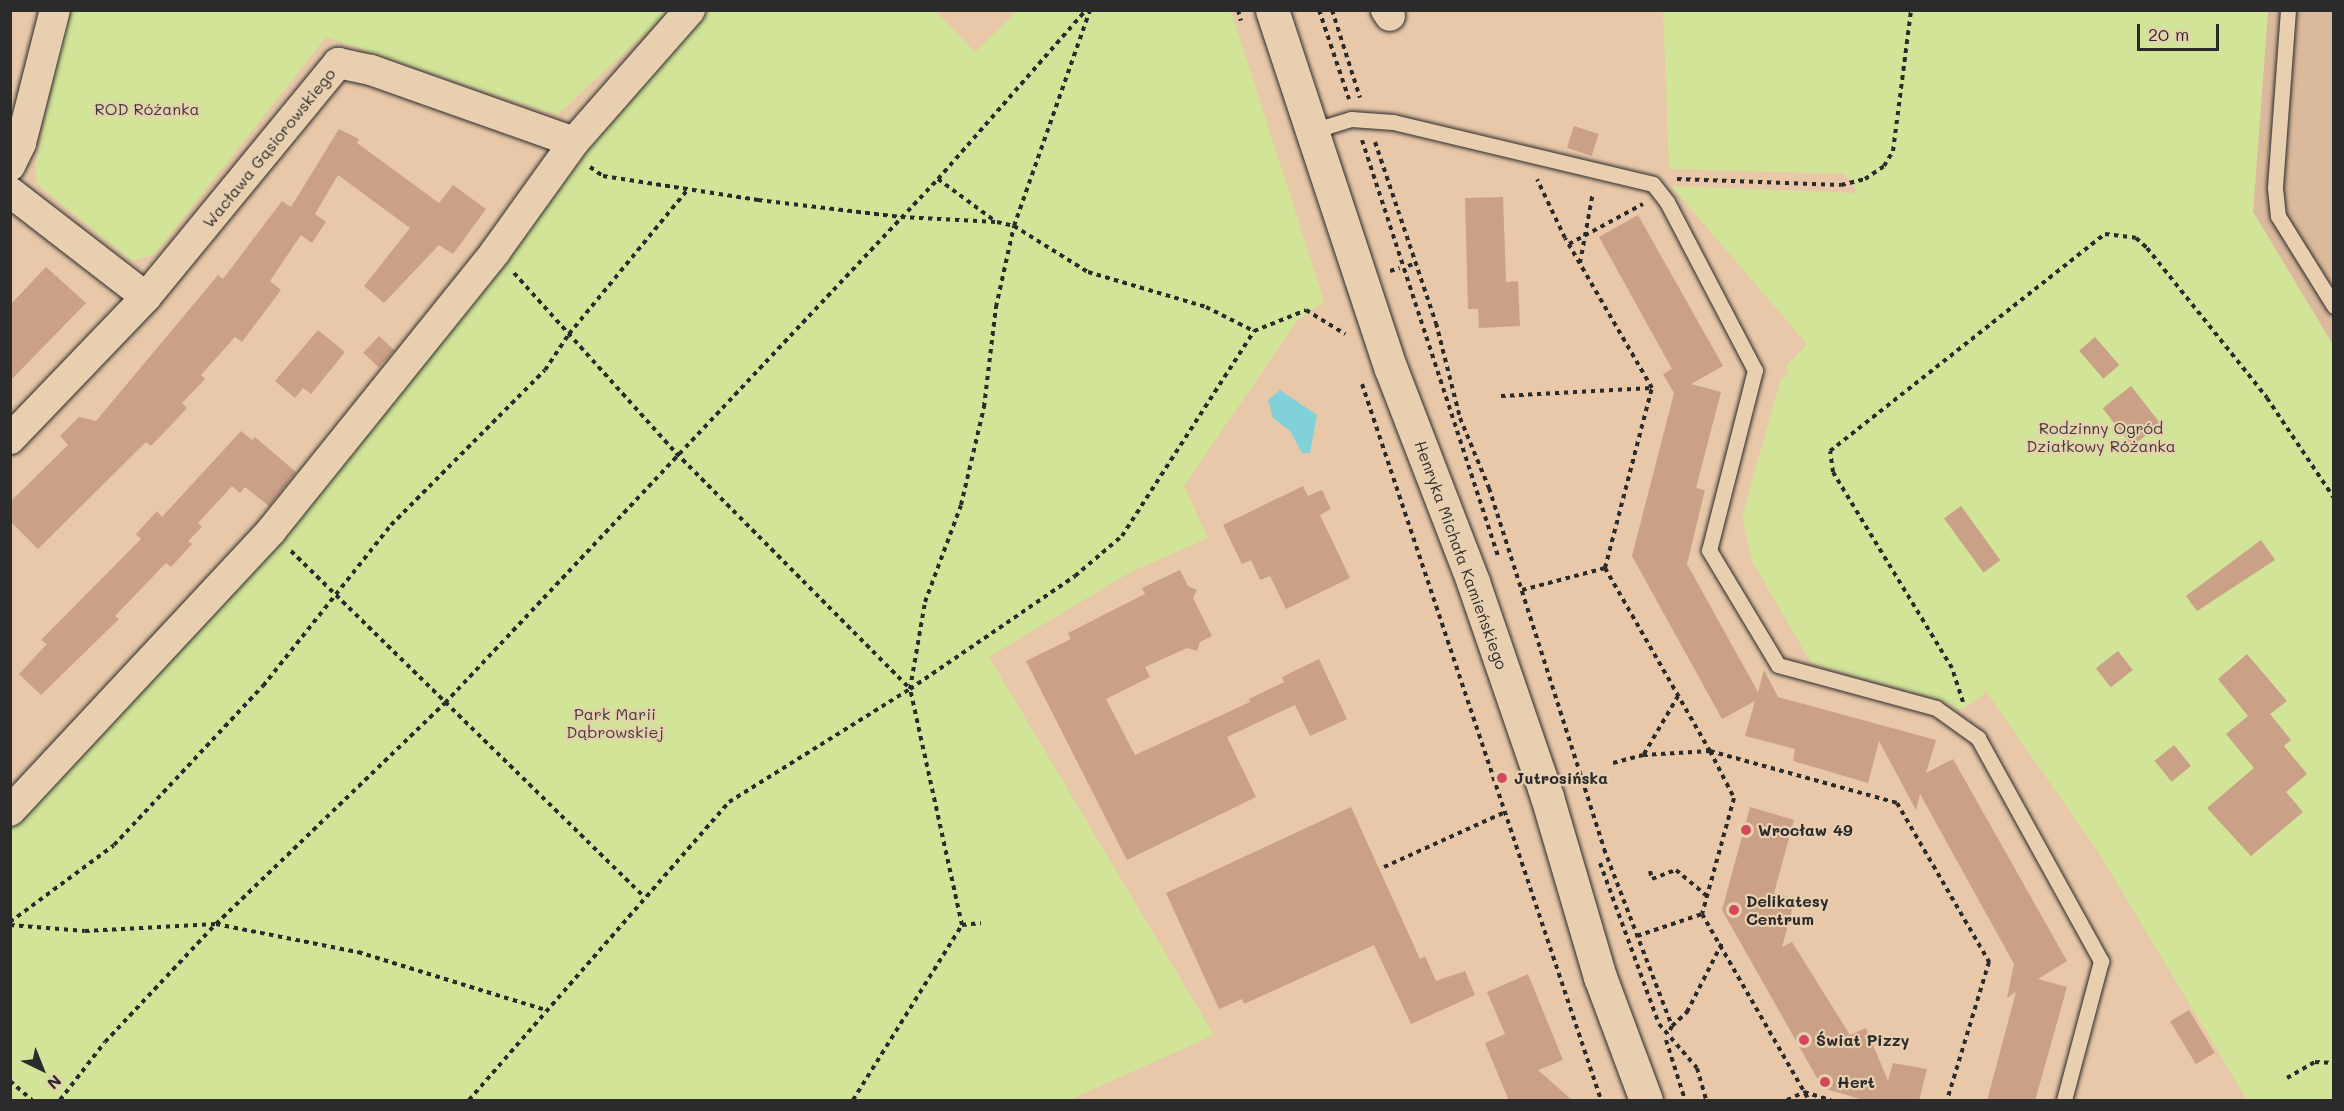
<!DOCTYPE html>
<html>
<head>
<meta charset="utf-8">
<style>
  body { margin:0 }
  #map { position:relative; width:2344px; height:1111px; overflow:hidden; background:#e8c8a9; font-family:Mali,sans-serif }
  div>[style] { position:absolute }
  .built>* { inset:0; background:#dbb99d }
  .green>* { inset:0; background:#d1e498 }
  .water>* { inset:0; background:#80d1d8 }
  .building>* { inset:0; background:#caa087; transform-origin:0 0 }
  .path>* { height:4px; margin-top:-2px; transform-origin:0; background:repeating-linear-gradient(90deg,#2b2b2b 0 4.5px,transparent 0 9px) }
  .roads { filter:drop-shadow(0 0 2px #2b2b2b) drop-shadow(0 0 2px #2b2b2b) }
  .service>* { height:15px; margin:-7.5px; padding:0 7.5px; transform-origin:7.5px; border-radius:7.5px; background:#e8cfb0 }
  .minor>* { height:30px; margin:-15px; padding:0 15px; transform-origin:15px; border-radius:15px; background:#e8cfb0 }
  .tertiary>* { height:33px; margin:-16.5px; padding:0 16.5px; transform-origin:16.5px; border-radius:16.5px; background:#e8cfb0 }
  .dots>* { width:16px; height:16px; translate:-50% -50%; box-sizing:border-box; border:3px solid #e8cfb0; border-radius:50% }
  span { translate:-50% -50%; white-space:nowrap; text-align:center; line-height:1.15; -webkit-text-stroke:4.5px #e8cfb0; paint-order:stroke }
  .park-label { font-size:16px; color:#3c3e36 }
  .street-label { font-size:16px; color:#2b2b2b }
  .poi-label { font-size:16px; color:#2b2b2b; font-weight:700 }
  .left { translate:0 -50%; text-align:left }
  .frame { position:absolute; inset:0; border:12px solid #2b2b2b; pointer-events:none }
  .north { position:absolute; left:12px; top:1039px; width:60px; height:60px; -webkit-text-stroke:4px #e8cfb0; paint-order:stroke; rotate:137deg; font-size:16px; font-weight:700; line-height:24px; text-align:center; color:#2b2b2b }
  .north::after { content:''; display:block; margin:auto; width:21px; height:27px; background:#2b2b2b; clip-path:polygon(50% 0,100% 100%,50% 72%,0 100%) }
  .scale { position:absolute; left:2137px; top:24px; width:82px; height:27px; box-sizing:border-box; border:3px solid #2b2b2b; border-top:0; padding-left:8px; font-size:18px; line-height:21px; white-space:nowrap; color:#2b2b2b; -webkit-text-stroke:4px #e8cfb0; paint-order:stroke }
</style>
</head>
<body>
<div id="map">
  <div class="built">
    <i style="clip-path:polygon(2268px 11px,2333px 11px,2333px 345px,2253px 212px)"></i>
  </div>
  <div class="green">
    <i style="clip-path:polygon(69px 11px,669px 11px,557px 115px,326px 37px,154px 255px,132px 261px,37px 184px,35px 166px)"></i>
    <i style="clip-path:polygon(709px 11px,935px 11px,975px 52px,1017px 11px,1231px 11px,1324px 301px,1297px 321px,1184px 486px,1208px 538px,1129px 573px,989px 657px,1214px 1035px,1069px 1100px,11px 1100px,11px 826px,659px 60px)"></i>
    <i style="clip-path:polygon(1663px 11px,2268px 11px,2253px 212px,2333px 345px,2333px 1100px,2247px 1100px,2097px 850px,1983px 687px,1985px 694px,1960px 710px,1942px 700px,1811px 663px,1752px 561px,1742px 517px,1781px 379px,1789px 373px,1786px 366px,1807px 344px,1671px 186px,1859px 193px,1845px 174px,1669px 169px)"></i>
  </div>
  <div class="water">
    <i style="clip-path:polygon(1280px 390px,1317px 415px,1310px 453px,1302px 453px,1290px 431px,1273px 418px,1268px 400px)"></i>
  </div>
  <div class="building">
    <i style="left:1574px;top:126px;width:26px;height:23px;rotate:18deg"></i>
    <i style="clip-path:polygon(339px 129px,359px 139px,357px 143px,439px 203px,453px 185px,486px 209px,453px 254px,439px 245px,384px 303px,364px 286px,410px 228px,338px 175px,315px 214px,326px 222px,312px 243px,301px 235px,270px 281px,281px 290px,242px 342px,235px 337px,201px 375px,205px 379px,182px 403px,187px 408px,175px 421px,151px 446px,146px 442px,38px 549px,10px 521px,10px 502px,68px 445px,60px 436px,79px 417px,96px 421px,218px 275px,223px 279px,282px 201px,291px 207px)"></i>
    <i style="clip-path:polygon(1503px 197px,1506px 282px,1518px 281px,1520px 326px,1479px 328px,1478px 309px,1468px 309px,1465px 198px)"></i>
    <i style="clip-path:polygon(1638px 215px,1723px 366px,1691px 384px,1721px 392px,1696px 488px,1705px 490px,1687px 564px,1758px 692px,1764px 670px,1778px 697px,1936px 740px,1926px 773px,1953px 759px,2067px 961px,2038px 979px,2067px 987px,2035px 1101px,1987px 1101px,2016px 992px,2007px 998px,2014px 964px,1920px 794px,1916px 810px,1879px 741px,1868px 783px,1793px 761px,1795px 749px,1745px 736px,1755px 701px,1722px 719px,1632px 556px,1674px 393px,1663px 374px,1672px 369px,1599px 237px)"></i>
    <i style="clip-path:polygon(46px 267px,86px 303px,10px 381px,10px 305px)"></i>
    <i style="clip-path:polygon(318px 330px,345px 352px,311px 394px,303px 388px,295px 398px,275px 381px)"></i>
    <i style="left:379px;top:336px;width:21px;height:23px;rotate:43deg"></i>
    <i style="left:2095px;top:337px;width:37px;height:21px;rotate:49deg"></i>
    <i style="left:2131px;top:386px;width:48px;height:36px;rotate:52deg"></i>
    <i style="clip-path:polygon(241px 431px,252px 440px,255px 437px,296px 472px,269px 506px,245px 487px,240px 493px,232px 486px,198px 523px,202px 527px,188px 541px,192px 544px,171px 567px,166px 563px,115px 616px,119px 619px,41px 695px,19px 674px,47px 644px,41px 640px,141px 539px,136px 534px,157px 511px,162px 517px)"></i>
    <i style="clip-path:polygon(1303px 486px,1308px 496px,1322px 490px,1331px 509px,1320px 515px,1350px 578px,1286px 609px,1270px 576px,1260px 580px,1251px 560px,1242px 564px,1223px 525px)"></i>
    <i style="left:1961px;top:506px;width:67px;height:21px;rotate:54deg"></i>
    <i style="clip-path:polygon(2261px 540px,2275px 560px,2197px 611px,2186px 596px)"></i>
    <i style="clip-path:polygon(1180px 570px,1188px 586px,1197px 590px,1193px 598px,1212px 636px,1200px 642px,1197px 651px,1187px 648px,1145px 667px,1150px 677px,1106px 699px,1135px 755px,1250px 702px,1249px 699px,1284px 682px,1282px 677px,1319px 659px,1347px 719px,1310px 736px,1295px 705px,1227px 737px,1256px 797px,1127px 860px,1026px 661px,1071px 639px,1068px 633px,1145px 594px,1142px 588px)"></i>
    <i style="left:2118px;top:651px;width:24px;height:28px;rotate:52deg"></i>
    <i style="clip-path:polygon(2247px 654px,2287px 701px,2270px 714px,2291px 740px,2284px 746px,2307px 774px,2286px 792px,2303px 812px,2251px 856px,2207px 808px,2254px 768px,2226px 734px,2248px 716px,2218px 679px)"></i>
    <i style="left:2174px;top:745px;width:27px;height:25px;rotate:51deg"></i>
    <i style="clip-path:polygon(1351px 807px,1420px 959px,1425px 956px,1436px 981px,1465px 971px,1475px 995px,1411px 1024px,1374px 945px,1244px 1004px,1242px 999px,1219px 1009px,1166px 893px)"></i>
    <i style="clip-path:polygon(1750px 807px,1794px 820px,1774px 893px,1795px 899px,1782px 947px,1792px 942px,1850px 1035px,1866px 1028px,1888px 1081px,1893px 1063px,1927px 1069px,1919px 1101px,1867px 1101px,1822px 1088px,1817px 1078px,1722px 910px)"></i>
    <i style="clip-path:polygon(1528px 974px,1563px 1060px,1538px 1070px,1573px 1101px,1509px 1101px,1485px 1043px,1505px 1034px,1487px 992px)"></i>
    <i style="left:2189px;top:1010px;width:50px;height:22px;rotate:59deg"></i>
  </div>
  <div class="path">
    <i style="left:1238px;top:10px;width:11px;rotate:75deg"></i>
    <i style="left:1319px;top:10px;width:94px;rotate:71.4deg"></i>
    <i style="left:1332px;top:10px;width:92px;rotate:72.3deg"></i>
    <i style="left:1362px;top:140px;width:440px;rotate:71.9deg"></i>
    <i style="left:1375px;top:142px;width:191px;rotate:71.4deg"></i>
    <i style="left:1436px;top:323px;width:98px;rotate:75.8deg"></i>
    <i style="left:1460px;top:418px;width:76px;rotate:67.5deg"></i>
    <i style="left:1489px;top:488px;width:379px;rotate:72.3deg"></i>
    <i style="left:1604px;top:849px;width:190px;rotate:69deg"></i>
    <i style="left:1672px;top:1026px;width:7px;rotate:117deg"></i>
    <i style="left:590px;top:167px;width:16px;rotate:35deg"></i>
    <i style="left:603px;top:176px;width:157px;rotate:8.8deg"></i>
    <i style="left:758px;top:200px;width:144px;rotate:6.8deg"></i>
    <i style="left:901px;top:217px;width:96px;rotate:3deg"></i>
    <i style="left:997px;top:222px;width:17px;rotate:13deg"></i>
    <i style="left:1014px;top:226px;width:87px;rotate:31.9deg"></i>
    <i style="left:1088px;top:272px;width:123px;rotate:16.5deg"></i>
    <i style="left:1206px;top:307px;width:54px;rotate:26.6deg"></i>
    <i style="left:938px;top:179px;width:71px;rotate:36.4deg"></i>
    <i style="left:1677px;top:179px;width:164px;rotate:2.1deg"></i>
    <i style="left:1841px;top:185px;width:25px;rotate:-14deg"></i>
    <i style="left:1865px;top:179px;width:23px;rotate:-34deg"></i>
    <i style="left:1884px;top:166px;width:17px;rotate:-59deg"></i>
    <i style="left:1893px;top:151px;width:142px;rotate:-82.7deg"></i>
    <i style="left:1569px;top:244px;width:84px;rotate:-28.4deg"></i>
    <i style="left:1580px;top:263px;width:72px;rotate:-79.6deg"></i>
    <i style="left:1408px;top:266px;width:9px;rotate:-21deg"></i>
    <i style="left:1390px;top:271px;width:10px;rotate:-17deg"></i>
    <i style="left:514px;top:273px;width:242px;rotate:48deg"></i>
    <i style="left:676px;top:453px;width:332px;rotate:45.2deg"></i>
    <i style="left:1362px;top:384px;width:755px;rotate:71.54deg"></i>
    <i style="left:1501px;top:396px;width:151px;rotate:-3deg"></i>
    <i style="left:291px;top:551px;width:494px;rotate:44.4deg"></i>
    <i style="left:1605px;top:568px;width:211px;rotate:60.2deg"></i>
    <i style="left:1710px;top:751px;width:194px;rotate:15.5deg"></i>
    <i style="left:1897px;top:803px;width:184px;rotate:59.9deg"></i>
    <i style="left:1989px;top:962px;width:144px;rotate:106.9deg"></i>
    <i style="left:1522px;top:590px;width:86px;rotate:-14.8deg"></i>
    <i style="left:1605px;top:568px;width:186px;rotate:-75.4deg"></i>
    <i style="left:1652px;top:388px;width:173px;rotate:-120.1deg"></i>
    <i style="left:1565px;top:238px;width:65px;rotate:-115.4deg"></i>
    <i style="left:1963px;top:702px;width:36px;rotate:-108deg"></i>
    <i style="left:1952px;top:668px;width:229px;rotate:-121.3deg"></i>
    <i style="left:1833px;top:472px;width:21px;rotate:-98deg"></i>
    <i style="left:1830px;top:451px;width:350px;rotate:-38.3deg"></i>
    <i style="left:2105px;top:234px;width:31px;rotate:7deg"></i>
    <i style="left:2136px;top:238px;width:15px;rotate:42deg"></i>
    <i style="left:2147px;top:248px;width:192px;rotate:51.3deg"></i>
    <i style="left:2267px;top:398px;width:120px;rotate:56.2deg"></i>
    <i style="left:1644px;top:754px;width:67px;rotate:-59.6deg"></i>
    <i style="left:1613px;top:763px;width:31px;rotate:-15deg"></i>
    <i style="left:1643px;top:755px;width:67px;rotate:-3.4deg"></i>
    <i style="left:1710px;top:751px;width:53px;rotate:62.9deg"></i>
    <i style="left:1734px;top:798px;width:120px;rotate:105.4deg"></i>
    <i style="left:1702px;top:914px;width:215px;rotate:60.1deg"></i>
    <i style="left:1600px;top:863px;width:171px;rotate:69.9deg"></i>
    <i style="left:1659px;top:1024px;width:58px;rotate:49.2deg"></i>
    <i style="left:1697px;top:1068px;width:33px;rotate:74deg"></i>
    <i style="left:1384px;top:867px;width:131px;rotate:-24.4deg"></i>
    <i style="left:1650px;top:871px;width:8px;rotate:76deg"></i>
    <i style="left:1652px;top:879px;width:26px;rotate:-21deg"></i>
    <i style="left:1676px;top:870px;width:40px;rotate:40deg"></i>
    <i style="left:10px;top:922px;width:129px;rotate:-36.5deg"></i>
    <i style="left:114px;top:845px;width:218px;rotate:-46.9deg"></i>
    <i style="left:263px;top:686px;width:206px;rotate:-51.5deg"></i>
    <i style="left:391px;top:525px;width:218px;rotate:-45.2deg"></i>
    <i style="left:545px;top:370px;width:43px;rotate:-56.3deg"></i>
    <i style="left:569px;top:334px;width:188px;rotate:-50.6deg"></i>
    <i style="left:10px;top:925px;width:75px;rotate:4.6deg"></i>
    <i style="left:85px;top:931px;width:131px;rotate:-3.1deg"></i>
    <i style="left:216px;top:924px;width:145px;rotate:11.2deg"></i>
    <i style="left:358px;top:952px;width:196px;rotate:17.2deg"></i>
    <i style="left:962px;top:925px;width:19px;rotate:-6deg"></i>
    <i style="left:1637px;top:936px;width:69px;rotate:-18.7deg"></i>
    <i style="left:1672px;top:1026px;width:21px;rotate:-43deg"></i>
    <i style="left:1687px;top:1012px;width:77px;rotate:-63.1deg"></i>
    <i style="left:1666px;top:1040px;width:63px;rotate:72.4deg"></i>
    <i style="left:2287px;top:1078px;width:32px;rotate:-30deg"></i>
    <i style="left:2315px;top:1062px;width:19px;rotate:3deg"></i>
    <i style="left:10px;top:1081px;width:29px;rotate:41deg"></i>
    <i style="left:60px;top:1100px;width:73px;rotate:-52.2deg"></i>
    <i style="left:105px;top:1042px;width:162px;rotate:-46.8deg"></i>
    <i style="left:216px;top:924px;width:318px;rotate:-44deg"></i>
    <i style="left:445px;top:703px;width:719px;rotate:-46.75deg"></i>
    <i style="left:938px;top:179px;width:225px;rotate:-48.8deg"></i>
    <i style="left:469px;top:1100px;width:395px;rotate:-48.9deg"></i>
    <i style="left:729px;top:802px;width:213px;rotate:-32deg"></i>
    <i style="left:910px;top:689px;width:200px;rotate:-34.4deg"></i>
    <i style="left:1075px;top:576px;width:62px;rotate:-40.4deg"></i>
    <i style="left:1122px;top:536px;width:244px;rotate:-57.2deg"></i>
    <i style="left:1254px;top:331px;width:56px;rotate:-22deg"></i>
    <i style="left:1306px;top:310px;width:46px;rotate:31.6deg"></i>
    <i style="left:853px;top:1100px;width:206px;rotate:-58.1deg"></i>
    <i style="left:962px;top:925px;width:242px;rotate:-102.4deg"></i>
    <i style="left:910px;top:689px;width:88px;rotate:-80.2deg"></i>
    <i style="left:925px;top:602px;width:103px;rotate:-69.6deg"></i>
    <i style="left:961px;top:505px;width:101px;rotate:-76.8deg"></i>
    <i style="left:984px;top:407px;width:101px;rotate:-83.2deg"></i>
    <i style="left:996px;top:307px;width:83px;rotate:-77.5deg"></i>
    <i style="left:1014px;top:226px;width:229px;rotate:-70.6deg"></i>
    <i style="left:1787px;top:1100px;width:19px;rotate:-25deg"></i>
    <i style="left:1804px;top:1092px;width:28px;rotate:17deg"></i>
  </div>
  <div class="roads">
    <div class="service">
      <i style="left:2288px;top:10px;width:178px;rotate:94.2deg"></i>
      <i style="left:2275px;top:188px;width:28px;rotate:84deg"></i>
      <i style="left:2278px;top:216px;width:106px;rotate:58.1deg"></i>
      <i style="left:1312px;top:131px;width:41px;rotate:-17.1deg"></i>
      <i style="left:1351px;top:119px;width:42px;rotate:4.1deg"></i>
      <i style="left:1393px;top:122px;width:267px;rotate:13.4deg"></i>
      <i style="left:1653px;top:184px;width:23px;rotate:52deg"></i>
      <i style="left:1667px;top:202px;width:190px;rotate:62.4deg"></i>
      <i style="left:1755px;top:370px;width:186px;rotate:104.3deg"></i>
      <i style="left:1709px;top:550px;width:134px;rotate:59deg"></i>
      <i style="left:1778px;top:665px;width:164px;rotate:15.2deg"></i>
      <i style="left:1936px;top:708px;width:52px;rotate:35.5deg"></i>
      <i style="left:1978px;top:738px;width:255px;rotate:61.1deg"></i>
      <i style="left:2101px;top:961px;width:144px;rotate:104.9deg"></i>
    </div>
    <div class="minor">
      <i style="left:1386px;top:10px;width:7px;rotate:56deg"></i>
      <i style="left:10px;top:166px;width:25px;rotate:-64deg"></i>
      <i style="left:21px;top:143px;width:137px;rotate:-75.7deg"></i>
      <i style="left:10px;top:192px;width:172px;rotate:37.7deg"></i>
      <i style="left:10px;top:439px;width:197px;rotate:-46.2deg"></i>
      <i style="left:146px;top:297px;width:303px;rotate:-50.6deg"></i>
      <i style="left:338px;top:63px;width:34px;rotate:12deg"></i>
      <i style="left:371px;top:70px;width:215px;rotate:19.5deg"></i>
      <i style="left:10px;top:811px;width:383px;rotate:-47deg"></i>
      <i style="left:271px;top:531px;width:358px;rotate:-51.2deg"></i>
      <i style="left:495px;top:252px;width:135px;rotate:-54.3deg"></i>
      <i style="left:574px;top:142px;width:176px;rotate:-48.7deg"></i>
    </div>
    <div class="tertiary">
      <i style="left:1272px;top:10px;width:378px;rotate:71.7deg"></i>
      <i style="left:1391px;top:369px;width:228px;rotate:68.9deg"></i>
      <i style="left:1473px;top:582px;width:227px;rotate:71deg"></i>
      <i style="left:1547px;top:797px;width:188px;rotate:73.6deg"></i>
      <i style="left:1600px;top:977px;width:131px;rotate:69.5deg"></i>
    </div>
  </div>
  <div class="dots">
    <i style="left:1502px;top:778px;background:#d1495b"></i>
    <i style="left:1746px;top:830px;background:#d1495b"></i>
    <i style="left:1734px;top:910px;background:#d1495b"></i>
    <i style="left:1804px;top:1040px;background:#d1495b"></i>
    <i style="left:1825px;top:1082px;background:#d1495b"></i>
  </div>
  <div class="park-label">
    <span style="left:147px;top:109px">ROD Różanka</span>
    <span style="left:2101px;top:437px">Rodzinny Ogród<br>Działkowy Różanka</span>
    <span style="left:615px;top:723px">Park Marii<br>Dąbrowskiej</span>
  </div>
  <div class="street-label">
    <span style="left:269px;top:148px;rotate:-51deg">Wacława Gąsiorowskiego</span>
    <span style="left:1461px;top:555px;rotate:70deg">Henryka Michała Kamieńskiego</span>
  </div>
  <div class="poi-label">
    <span class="left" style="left:1514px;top:778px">Jutrosińska</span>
    <span class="left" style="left:1758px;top:830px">Wrocław 49</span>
    <span class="left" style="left:1746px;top:910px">Delikatesy<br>Centrum</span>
    <span class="left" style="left:1816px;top:1040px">Świat Pizzy</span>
    <span class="left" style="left:1837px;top:1082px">Hert</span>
  </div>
  <div class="frame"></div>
  <div class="north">N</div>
  <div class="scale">20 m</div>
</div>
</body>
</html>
